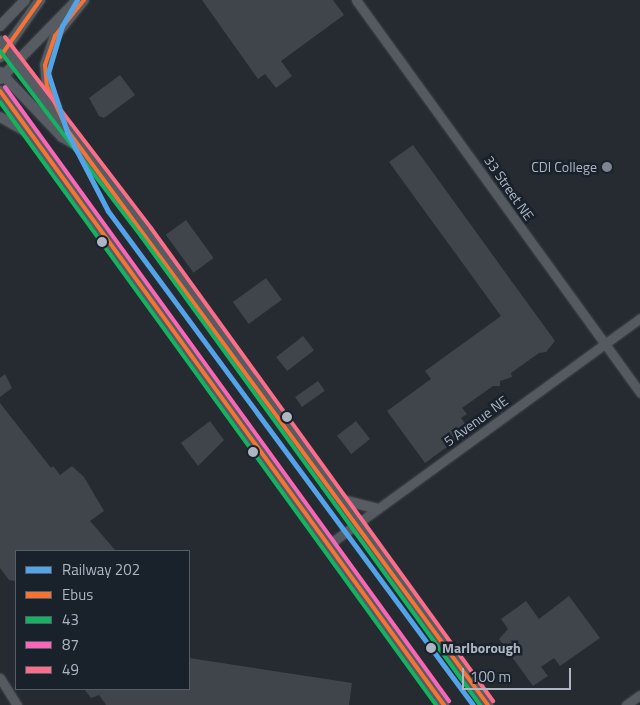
<!DOCTYPE html>
<html>
<head>
<meta charset="utf-8">
<style>
  body { margin:0 }
  #map { position:relative; width:640px; height:705px; overflow:hidden; background:#252b31; font-family:"Titillium Web",sans-serif }
  div>[style] { position:absolute }
  .building>* { inset:0; background:#40454b; transform-origin:0 0 }
  .roads { filter:drop-shadow(0 0 1px #42474c) drop-shadow(0 0 1px #42474c) }
  .minor>* { height:9px; margin:-4.5px; padding:0 4.5px; transform-origin:4.5px; border-radius:4.5px; background:#555960 }
  .major>* { height:10px; margin:-5px; padding:0 5px; transform-origin:5px; border-radius:5px; background:#575b62 }
  .bus-1>* { height:4px; margin:-2px; padding:0 2px; transform-origin:2px; border-radius:2px; background:#f57335 }
  .bus-2>* { height:4px; margin:-2px; padding:0 2px; transform-origin:2px; border-radius:2px; background:#13b361 }
  .bus-3>* { height:4px; margin:-2px; padding:0 2px; transform-origin:2px; border-radius:2px; background:#fa66b7 }
  .bus-4>* { height:4px; margin:-2px; padding:0 2px; transform-origin:2px; border-radius:2px; background:#fb6d88 }
  .rail-1>* { height:5px; margin:-2.5px; padding:0 2.5px; transform-origin:2.5px; border-radius:2.5px; background:#53a3e8 }
  .dots>* { width:14px; height:14px; translate:-50% -50%; box-sizing:border-box; border:2px solid #19212b; border-radius:50% }
  span { translate:-50% -50%; white-space:nowrap; text-align:center; line-height:1.15; -webkit-text-stroke:5px #19212b; paint-order:stroke }
  .poi-label { font-size:14px; color:#aeb6c4 }
  .right { translate:-100% -50%; text-align:right }
  .street-label { font-size:14px; color:#aeb6c4 }
  .stop-label { font-size:14px; color:#aeb6c4; font-weight:700 }
  .left { translate:0 -50%; text-align:left }
  .legend { position:absolute; left:15px; top:550px; width:175px; height:140px; box-sizing:border-box; background:#19212b; border:1px solid #555d68; margin:0; padding:6px 9px; list-style:none; font-size:15px; color:#aeb6c4 }
  .legend li { display:flex; align-items:center; gap:10px; height:25px }
  .legend b { width:25px; border:1px solid #555d68 }
  .scale { position:absolute; left:462px; top:668px; width:109px; height:22px; box-sizing:border-box; border:2px solid #aeb6c4; border-top:0; padding-left:6px; font-size:15px; line-height:18px; white-space:nowrap; color:#aeb6c4; -webkit-text-stroke:4px #19212b; paint-order:stroke }
</style>
</head>
<body>
<div id="map">
  <div class="building">
    <i style="clip-path:polygon(202px 0,333px 0,344px 15px,281px 61px,292px 76px,276px 88px,265px 74px,258px 79px)"></i>
    <i style="clip-path:polygon(120px 75px,135px 95px,104px 118px,99px 116px,89px 98px)"></i>
    <i style="clip-path:polygon(413px 145px,555px 341px,546px 352px,539px 353px,511px 373px,512px 377px,500px 381px,500px 386px,493px 386px,462px 408px,467px 414px,461px 418px,470px 430px,425px 463px,387px 411px,431px 379px,425px 371px,501px 316px,389px 162px)"></i>
    <i style="left:186px;top:220px;width:47px;height:25px;rotate:54deg"></i>
    <i style="left:266px;top:278px;width:27px;height:41px;rotate:54deg"></i>
    <i style="left:303px;top:336px;width:18px;height:34px;rotate:52deg"></i>
    <i style="clip-path:polygon(5px 374px,12px 388px,0 397px,0 378px)"></i>
    <i style="left:318px;top:381px;width:12px;height:28px;rotate:55deg"></i>
    <i style="clip-path:polygon(0 403px,51px 468px,53px 466px,60px 475px,72px 466px,84px 477px,104px 511px,90px 521px,116px 551px,16px 551px,16px 581px,9px 580px,0 568px)"></i>
    <i style="clip-path:polygon(210px 421px,224px 440px,198px 466px,181px 443px)"></i>
    <i style="left:356px;top:421px;width:23px;height:24px;rotate:52deg"></i>
    <i style="clip-path:polygon(569px 596px,600px 638px,560px 666px,554px 658px,541px 667px,548px 676px,533px 686px,499px 639px,508px 629px,501px 619px,526px 601px,539px 619px)"></i>
    <i style="clip-path:polygon(189px 658px,352px 683px,349px 705px,106px 705px,99px 695px,91px 698px,84px 689px,189px 689px)"></i>
  </div>
  <div class="roads">
    <div class="minor">
      <i style="left:356px;top:0;width:485px;rotate:54.1deg"></i>
      <i style="left:328px;top:545px;width:386px;rotate:-36deg"></i>
      <i style="left:0;top:678px;width:32px;rotate:58deg"></i>
      <i style="left:626px;top:705px;width:17px;rotate:-36deg"></i>
    </div>
    <div class="major">
      <i style="left:0;top:26px;width:36px;rotate:-46deg"></i>
      <i style="left:0;top:41px;width:240px;rotate:52.6deg"></i>
      <i style="left:146px;top:232px;width:584px;rotate:54.13deg"></i>
      <i style="left:0;top:57px;width:70px;rotate:-54.9deg"></i>
      <i style="left:0;top:72px;width:90px;rotate:46.4deg"></i>
      <i style="left:62px;top:137px;width:14px;rotate:30deg"></i>
      <i style="left:0;top:79px;width:110px;rotate:-45.7deg"></i>
      <i style="left:0;top:91px;width:758px;rotate:54.13deg"></i>
      <i style="left:57px;top:108px;width:24px;rotate:-114deg"></i>
      <i style="left:47px;top:86px;width:21px;rotate:-95deg"></i>
      <i style="left:45px;top:65px;width:31px;rotate:-71deg"></i>
      <i style="left:55px;top:36px;width:46px;rotate:-51.1deg"></i>
      <i style="left:0;top:117px;width:29px;rotate:29deg"></i>
      <i style="left:339px;top:499px;width:40px;rotate:14.4deg"></i>
    </div>
  </div>
  <div class="bus-1">
    <i style="left:84px;top:0;width:46px;rotate:128.9deg"></i>
    <i style="left:55px;top:36px;width:31px;rotate:109deg"></i>
    <i style="left:45px;top:65px;width:21px;rotate:85deg"></i>
    <i style="left:47px;top:86px;width:50px;rotate:65deg"></i>
    <i style="left:68px;top:131px;width:711px;rotate:53.81deg"></i>
    <i style="left:0;top:57px;width:70px;rotate:-54.9deg"></i>
    <i style="left:0;top:91px;width:758px;rotate:54.13deg"></i>
  </div>
  <div class="bus-2">
    <i style="left:0;top:51px;width:233px;rotate:52.7deg"></i>
    <i style="left:141px;top:236px;width:579px;rotate:54.14deg"></i>
    <i style="left:0;top:102px;width:744px;rotate:54.13deg"></i>
  </div>
  <div class="bus-3">
    <i style="left:5px;top:87px;width:758px;rotate:54.13deg"></i>
  </div>
  <div class="bus-4">
    <i style="left:5px;top:37px;width:240px;rotate:52.6deg"></i>
    <i style="left:151px;top:228px;width:584px;rotate:54.13deg"></i>
  </div>
  <div class="rail-1">
    <i style="left:77px;top:0;width:30px;rotate:120deg"></i>
    <i style="left:62px;top:26px;width:49px;rotate:106.6deg"></i>
    <i style="left:48px;top:73px;width:62px;rotate:72.1deg"></i>
    <i style="left:67px;top:132px;width:89px;rotate:62.6deg"></i>
    <i style="left:108px;top:211px;width:614px;rotate:53.54deg"></i>
  </div>
  <div class="dots">
    <i style="left:607px;top:167px;background:#7e8591"></i>
    <i style="left:102px;top:242px;background:#aeb6c4"></i>
    <i style="left:287px;top:417px;background:#aeb6c4"></i>
    <i style="left:253px;top:452px;background:#aeb6c4"></i>
    <i style="left:431px;top:648px;background:#aeb6c4"></i>
  </div>
  <div class="poi-label">
    <span class="right" style="left:597px;top:167px">CDI College</span>
  </div>
  <div class="street-label">
    <span style="left:509px;top:188px;rotate:55deg">33 Street NE</span>
    <span style="left:476px;top:421px;rotate:-36deg">5 Avenue NE</span>
  </div>
  <div class="stop-label">
    <span class="left" style="left:442px;top:648px">Marlborough</span>
  </div>
  <ul class="legend">
  <li><b style="height:6px;background:#53a3e8"></b>Railway 202</li>
  <li><b style="height:6px;background:#f57335"></b>Ebus</li>
  <li><b style="height:6px;background:#13b361"></b>43</li>
  <li><b style="height:6px;background:#fa66b7"></b>87</li>
  <li><b style="height:6px;background:#fb6d88"></b>49</li>
  </ul>
  <div class="scale">100 m</div>
</div>
</body>
</html>
